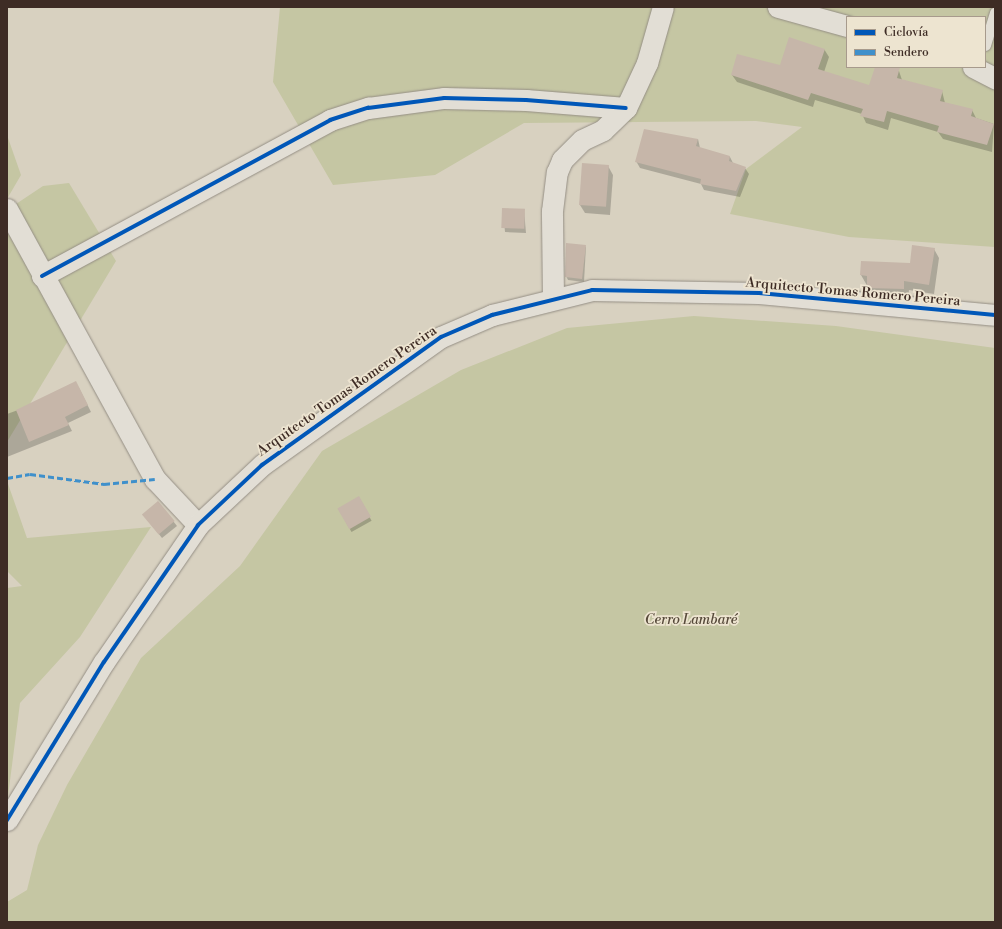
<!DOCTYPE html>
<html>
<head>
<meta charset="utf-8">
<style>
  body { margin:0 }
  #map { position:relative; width:1002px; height:929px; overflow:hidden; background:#d8d1c0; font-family:"Libre Bodoni",serif }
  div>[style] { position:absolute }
  .green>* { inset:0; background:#c5c6a3 }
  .shadow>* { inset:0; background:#0003; transform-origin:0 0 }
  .building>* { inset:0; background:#c6b6a9; transform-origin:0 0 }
  .roads { filter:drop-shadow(0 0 1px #948e84) drop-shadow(0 0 1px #948e84) }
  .lane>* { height:11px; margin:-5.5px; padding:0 5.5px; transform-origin:5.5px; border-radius:5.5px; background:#e2ded5 }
  .street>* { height:21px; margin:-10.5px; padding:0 10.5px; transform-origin:10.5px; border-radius:10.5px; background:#e2ded5 }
  .quiet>* { height:3px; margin-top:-1.5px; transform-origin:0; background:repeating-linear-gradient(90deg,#3f90cb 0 6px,transparent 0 9px) }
  .cycleway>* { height:4px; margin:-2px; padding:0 2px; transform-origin:2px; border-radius:2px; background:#0057b8 }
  span { translate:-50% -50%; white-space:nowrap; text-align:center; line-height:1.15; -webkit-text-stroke:3.5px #ede4d0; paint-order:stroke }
  .street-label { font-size:14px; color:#3e2c25 }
  .park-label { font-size:14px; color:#56493a; font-style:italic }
  .frame { position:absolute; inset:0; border:8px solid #3e2c25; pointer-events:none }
  .legend { position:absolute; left:846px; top:16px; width:140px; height:52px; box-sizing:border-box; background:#ede4d0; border:1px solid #a79a8c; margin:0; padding:5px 7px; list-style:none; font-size:12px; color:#3e2c25 }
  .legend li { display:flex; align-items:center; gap:8px; height:20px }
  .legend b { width:20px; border:1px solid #a79a8c }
</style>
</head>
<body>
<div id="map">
  <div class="green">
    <i style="clip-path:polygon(evenodd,280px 7px,995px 7px,995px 247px,849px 237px,730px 214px,746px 169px,802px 127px,756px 121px,524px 123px,435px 175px,333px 185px,273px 82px,280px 7px,847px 17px,985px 17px,985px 67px,847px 67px,847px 17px)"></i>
    <i style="clip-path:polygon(7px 135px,21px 175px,7px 199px)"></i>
    <i style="clip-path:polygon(69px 183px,116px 261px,7px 442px,7px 210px,43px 186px)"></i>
    <i style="clip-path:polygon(694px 316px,836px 326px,995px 348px,995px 922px,7px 922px,7px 902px,27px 890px,38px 845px,67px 785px,141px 658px,240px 566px,322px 451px,461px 370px,567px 328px)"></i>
    <i style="clip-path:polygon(7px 481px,27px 538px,151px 527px,80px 637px,20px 703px,7px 804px,7px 588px,22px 586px,7px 571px)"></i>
  </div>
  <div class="shadow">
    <i style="clip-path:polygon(824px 49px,829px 57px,824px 72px,870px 87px,876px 67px,886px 67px,899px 71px,902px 80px,942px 91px,945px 103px,972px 110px,976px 118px,994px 124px,992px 152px,943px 139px,938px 132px,891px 118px,888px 130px,866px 123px,862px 114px,815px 100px,813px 107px,737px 82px,732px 75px,780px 67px)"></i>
    <i style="clip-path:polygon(698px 139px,700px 148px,730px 157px,733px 163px,745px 168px,749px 174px,740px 197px,704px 190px,701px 184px,640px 168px,636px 161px)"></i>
    <i style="clip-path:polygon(608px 166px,613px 175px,610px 215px,585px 213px,580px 205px)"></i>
    <i style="clip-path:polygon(503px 209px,524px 210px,526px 233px,505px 232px)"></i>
    <i style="clip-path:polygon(586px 246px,584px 282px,568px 280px,566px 276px)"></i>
    <i style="clip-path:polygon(934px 249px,939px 258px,934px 294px,909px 290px,908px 298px,873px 296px,861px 275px,910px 264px)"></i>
    <i style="clip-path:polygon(79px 388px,91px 412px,68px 423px,72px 431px,7px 457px,7px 414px)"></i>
    <i style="left:359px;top:498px;width:26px;height:23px;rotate:61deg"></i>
    <i style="clip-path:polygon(158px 502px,177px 526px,162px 538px,146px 518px)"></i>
  </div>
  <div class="building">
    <i style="clip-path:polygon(789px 37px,825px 49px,818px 69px,869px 85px,875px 67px,900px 67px,897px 78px,943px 90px,940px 101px,973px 109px,971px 116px,994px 124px,987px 145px,937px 132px,939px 126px,887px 111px,884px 122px,860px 116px,863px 109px,811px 93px,808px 100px,731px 75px,737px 54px,780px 65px)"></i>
    <i style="clip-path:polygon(644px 129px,698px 139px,696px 146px,730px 156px,729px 161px,746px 167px,736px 191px,700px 184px,701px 179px,635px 162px)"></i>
    <i style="left:582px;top:163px;width:27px;height:42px;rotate:4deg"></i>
    <i style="left:502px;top:208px;width:23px;height:20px;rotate:2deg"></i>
    <i style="clip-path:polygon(566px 243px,586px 245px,582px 279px,565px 277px)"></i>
    <i style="clip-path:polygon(912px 245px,935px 248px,929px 285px,904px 281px,904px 289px,867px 288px,867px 276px,860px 275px,861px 261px,910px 263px)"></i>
    <i style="clip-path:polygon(76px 381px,88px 405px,65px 417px,69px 425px,29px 442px,16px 410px)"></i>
    <i style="left:359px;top:496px;width:24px;height:25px;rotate:60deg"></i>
    <i style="left:158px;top:501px;width:26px;height:21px;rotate:50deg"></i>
  </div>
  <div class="roads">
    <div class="lane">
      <i style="left:985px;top:45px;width:34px;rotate:-73deg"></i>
    </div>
    <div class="street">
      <i style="left:778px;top:7px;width:72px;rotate:15.4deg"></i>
      <i style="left:973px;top:67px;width:25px;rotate:27deg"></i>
      <i style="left:7px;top:209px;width:308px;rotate:61.3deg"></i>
      <i style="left:155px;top:479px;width:63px;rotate:46.9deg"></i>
      <i style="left:42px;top:276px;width:328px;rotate:-28.4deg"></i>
      <i style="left:330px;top:120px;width:40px;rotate:-18deg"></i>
      <i style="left:368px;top:108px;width:77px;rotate:-7.5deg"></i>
      <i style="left:444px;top:98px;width:82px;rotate:1.4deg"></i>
      <i style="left:526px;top:100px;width:100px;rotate:4.6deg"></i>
      <i style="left:553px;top:298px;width:87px;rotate:-90.7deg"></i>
      <i style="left:552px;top:211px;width:39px;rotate:-83deg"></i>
      <i style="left:557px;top:172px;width:13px;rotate:-67deg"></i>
      <i style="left:562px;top:160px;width:28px;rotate:-45deg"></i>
      <i style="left:582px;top:140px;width:23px;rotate:-25deg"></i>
      <i style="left:603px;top:130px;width:32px;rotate:-44deg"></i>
      <i style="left:626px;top:108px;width:50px;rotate:-65deg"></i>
      <i style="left:647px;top:63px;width:58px;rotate:-74.1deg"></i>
      <i style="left:7px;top:820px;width:185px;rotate:-58.5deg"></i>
      <i style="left:104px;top:662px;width:166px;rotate:-55.5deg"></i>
      <i style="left:198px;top:525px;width:88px;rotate:-43.2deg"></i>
      <i style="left:262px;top:465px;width:220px;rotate:-35.6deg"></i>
      <i style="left:441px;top:337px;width:56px;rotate:-23.3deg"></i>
      <i style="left:492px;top:315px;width:103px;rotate:-14deg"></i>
      <i style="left:592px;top:290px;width:167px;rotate:1deg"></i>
      <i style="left:759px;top:293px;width:237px;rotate:5.3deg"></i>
    </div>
  </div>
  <div class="quiet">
    <i style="left:7px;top:478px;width:23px;rotate:-10deg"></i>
    <i style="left:30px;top:474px;width:75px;rotate:7.7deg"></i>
    <i style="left:104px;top:484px;width:51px;rotate:-5.6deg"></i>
  </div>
  <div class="cycleway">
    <i style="left:42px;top:276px;width:328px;rotate:-28.4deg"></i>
    <i style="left:330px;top:120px;width:40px;rotate:-18deg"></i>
    <i style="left:368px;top:108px;width:77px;rotate:-7.5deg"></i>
    <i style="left:444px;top:98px;width:82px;rotate:1.4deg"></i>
    <i style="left:526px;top:100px;width:100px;rotate:4.6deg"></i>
    <i style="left:7px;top:820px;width:185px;rotate:-58.5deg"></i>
    <i style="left:104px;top:662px;width:166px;rotate:-55.5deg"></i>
    <i style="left:198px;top:525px;width:88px;rotate:-43.2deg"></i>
    <i style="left:262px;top:465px;width:220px;rotate:-35.6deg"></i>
    <i style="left:441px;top:337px;width:56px;rotate:-23.3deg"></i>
    <i style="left:492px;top:315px;width:103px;rotate:-14deg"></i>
    <i style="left:592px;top:290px;width:167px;rotate:1deg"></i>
    <i style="left:759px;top:293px;width:237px;rotate:5.3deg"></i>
  </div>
  <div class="street-label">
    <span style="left:853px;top:292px;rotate:5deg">Arquitecto Tomas Romero Pereira</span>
    <span style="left:347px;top:391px;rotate:-35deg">Arquitecto Tomas Romero Pereira</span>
  </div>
  <div class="park-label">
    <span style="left:691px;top:620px">Cerro Lambaré</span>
  </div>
  <div class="frame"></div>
  <ul class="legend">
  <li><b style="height:5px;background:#0057b8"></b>Ciclovía</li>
  <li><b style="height:5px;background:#3f90cb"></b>Sendero</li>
  </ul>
</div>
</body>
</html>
